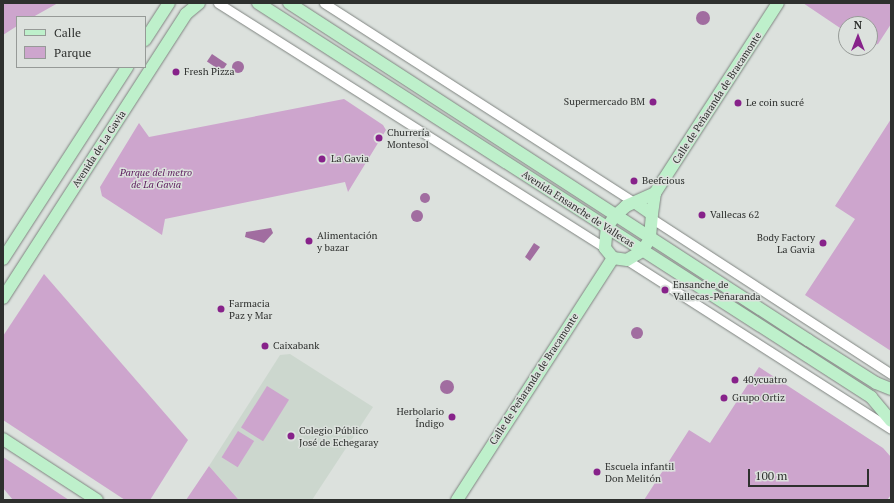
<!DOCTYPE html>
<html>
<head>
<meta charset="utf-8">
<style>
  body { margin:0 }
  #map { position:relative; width:894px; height:503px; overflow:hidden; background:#dce1dd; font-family:"PT Serif",serif }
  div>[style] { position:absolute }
  .built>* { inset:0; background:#ccd7ce }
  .green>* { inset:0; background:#cda5cd; transform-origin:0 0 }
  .water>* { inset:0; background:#a16da0; transform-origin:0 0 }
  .round { border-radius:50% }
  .roads { filter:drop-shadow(0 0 1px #7f8480) drop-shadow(0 0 1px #7f8480) }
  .minor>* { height:9px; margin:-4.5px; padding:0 4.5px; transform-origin:4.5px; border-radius:4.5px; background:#fff }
  .major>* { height:12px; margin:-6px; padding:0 6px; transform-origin:6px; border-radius:6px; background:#bef0cb }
  .dots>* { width:11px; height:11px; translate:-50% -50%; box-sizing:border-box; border:2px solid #dce1dd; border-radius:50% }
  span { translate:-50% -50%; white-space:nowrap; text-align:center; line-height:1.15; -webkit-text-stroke:3px #dce1dd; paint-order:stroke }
  .poi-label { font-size:10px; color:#2e302e }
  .left { translate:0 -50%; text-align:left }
  .right { translate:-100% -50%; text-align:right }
  .street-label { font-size:10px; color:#2e302e }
  .park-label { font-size:10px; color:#5c1c5d; font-style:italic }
  .frame { position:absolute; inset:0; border:4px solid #2e302e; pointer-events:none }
  .legend { position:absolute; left:16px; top:16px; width:130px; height:52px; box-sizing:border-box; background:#dce1dd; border:1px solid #969a97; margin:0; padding:5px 7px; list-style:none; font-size:12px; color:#2e302e }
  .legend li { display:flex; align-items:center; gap:8px; height:20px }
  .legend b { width:20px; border:1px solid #969a97 }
  .north { position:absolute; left:838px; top:16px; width:40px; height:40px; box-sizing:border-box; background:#dce1dd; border:1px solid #969a97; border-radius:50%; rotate:0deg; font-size:11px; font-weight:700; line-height:16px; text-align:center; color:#2e302e }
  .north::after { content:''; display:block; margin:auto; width:14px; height:18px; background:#87228a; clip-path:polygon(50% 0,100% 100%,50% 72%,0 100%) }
  .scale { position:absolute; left:748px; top:469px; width:121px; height:18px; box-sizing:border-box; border:2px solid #2e302e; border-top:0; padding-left:5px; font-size:12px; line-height:14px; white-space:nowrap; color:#2e302e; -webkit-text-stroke:3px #dce1dd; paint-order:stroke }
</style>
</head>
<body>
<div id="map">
  <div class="built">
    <i style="clip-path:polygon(290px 354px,373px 407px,312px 500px,239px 500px,209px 466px,280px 355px)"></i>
  </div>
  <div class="green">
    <i style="clip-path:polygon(3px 3px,58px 3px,33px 17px,17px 17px,17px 26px,3px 35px)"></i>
    <i style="clip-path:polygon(803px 3px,891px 3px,891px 24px,878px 44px,870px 46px,870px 24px,846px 24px,846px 32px)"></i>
    <i style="clip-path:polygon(344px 99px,383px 125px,386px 130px,348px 192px,345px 182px,165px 219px,162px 235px,102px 196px,100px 187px,139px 123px,149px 137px)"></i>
    <i style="clip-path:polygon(891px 119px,891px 351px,805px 295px,855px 219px,835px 206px)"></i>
    <i style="clip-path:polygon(44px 274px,188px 440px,150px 500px,125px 500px,3px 420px,3px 336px)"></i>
    <i style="clip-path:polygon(759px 367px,883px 448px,891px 457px,891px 495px,887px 500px,644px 500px,689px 430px,710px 443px)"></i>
    <i style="left:267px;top:386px;width:26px;height:49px;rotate:32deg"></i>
    <i style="left:238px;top:431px;width:19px;height:31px;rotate:32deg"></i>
    <i style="clip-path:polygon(3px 457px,69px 500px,13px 500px,3px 488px)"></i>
    <i style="clip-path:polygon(209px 466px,238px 499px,239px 500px,186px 500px)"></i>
  </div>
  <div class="water">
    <i class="round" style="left:696px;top:11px;width:14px;height:14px"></i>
    <i style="left:212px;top:54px;width:18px;height:9px;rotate:34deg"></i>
    <i class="round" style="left:232px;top:61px;width:12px;height:12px"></i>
    <i class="round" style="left:420px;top:193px;width:10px;height:10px"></i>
    <i class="round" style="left:411px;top:210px;width:12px;height:12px"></i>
    <i style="clip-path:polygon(271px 228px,273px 233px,264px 243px,245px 237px,246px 232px)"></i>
    <i style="clip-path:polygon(534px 243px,540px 247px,530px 261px,525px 257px)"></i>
    <i class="round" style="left:631px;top:327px;width:12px;height:12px"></i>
    <i class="round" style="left:440px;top:380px;width:14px;height:14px"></i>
  </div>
  <div class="roads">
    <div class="minor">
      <i style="left:218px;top:3px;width:458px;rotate:32.3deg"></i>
      <i style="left:324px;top:3px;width:371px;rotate:32.7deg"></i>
      <i style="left:654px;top:220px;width:283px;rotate:33deg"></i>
      <i style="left:627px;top:260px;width:313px;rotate:32.6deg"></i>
    </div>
    <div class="major">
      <i style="left:258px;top:3px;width:729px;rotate:32.73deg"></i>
      <i style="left:871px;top:397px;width:31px;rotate:50deg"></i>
      <i style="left:289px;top:3px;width:619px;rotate:33deg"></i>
      <i style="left:808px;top:340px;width:80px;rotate:32.3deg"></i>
      <i style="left:876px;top:383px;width:16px;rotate:22deg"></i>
      <i style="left:145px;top:40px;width:44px;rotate:-57deg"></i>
      <i style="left:636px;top:203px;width:19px;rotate:35deg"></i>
      <i style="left:652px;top:214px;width:25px;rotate:95deg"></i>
      <i style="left:650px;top:239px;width:14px;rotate:124deg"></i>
      <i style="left:642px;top:251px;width:17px;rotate:149deg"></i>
      <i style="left:627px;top:260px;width:14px;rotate:-172deg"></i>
      <i style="left:613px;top:258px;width:13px;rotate:-129deg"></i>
      <i style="left:605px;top:248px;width:21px;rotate:-85deg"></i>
      <i style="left:607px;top:227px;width:14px;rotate:-54deg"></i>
      <i style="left:615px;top:216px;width:15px;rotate:-42deg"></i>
      <i style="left:626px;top:206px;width:32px;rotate:-24deg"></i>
      <i style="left:652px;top:214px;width:21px;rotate:-82deg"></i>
      <i style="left:655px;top:193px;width:226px;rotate:-57.1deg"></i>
      <i style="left:3px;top:259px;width:229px;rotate:-57.1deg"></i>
      <i style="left:3px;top:298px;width:338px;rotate:-57.2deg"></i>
      <i style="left:186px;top:14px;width:17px;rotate:-40deg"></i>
      <i style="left:3px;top:439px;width:112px;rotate:33deg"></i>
      <i style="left:457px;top:500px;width:288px;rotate:-57.2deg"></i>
    </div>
  </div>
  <div class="dots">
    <i style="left:176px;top:72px;background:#87228a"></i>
    <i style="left:653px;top:102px;background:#87228a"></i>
    <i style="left:738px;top:103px;background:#87228a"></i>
    <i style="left:379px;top:138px;background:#87228a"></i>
    <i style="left:322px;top:159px;background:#87228a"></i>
    <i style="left:634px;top:181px;background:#87228a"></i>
    <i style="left:702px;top:215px;background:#87228a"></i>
    <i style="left:309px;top:241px;background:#87228a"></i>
    <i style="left:823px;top:243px;background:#87228a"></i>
    <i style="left:665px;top:290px;background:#87228a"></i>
    <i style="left:221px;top:309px;background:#87228a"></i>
    <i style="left:265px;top:346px;background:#87228a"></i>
    <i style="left:735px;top:380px;background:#87228a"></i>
    <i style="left:724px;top:398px;background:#87228a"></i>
    <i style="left:452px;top:417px;background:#87228a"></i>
    <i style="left:291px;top:436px;background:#87228a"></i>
    <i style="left:597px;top:472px;background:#87228a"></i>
  </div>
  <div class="poi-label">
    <span class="left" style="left:184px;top:72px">Fresh Pizza</span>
    <span class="right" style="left:645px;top:102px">Supermercado BM</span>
    <span class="left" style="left:746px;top:103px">Le coin sucré</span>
    <span class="left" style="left:387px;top:138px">Churrería<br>Montesol</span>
    <span class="left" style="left:331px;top:159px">La Gavia</span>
    <span class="left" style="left:642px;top:181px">Beefcious</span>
    <span class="left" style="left:710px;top:215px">Vallecas 62</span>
    <span class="left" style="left:317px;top:241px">Alimentación<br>y bazar</span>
    <span class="right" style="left:815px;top:243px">Body Factory<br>La Gavia</span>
    <span class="left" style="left:673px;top:290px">Ensanche de<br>Vallecas-Peñaranda</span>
    <span class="left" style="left:229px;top:309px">Farmacia<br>Paz y Mar</span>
    <span class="left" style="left:273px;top:346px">Caixabank</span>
    <span class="left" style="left:743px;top:380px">40ycuatro</span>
    <span class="left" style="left:732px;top:398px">Grupo Ortiz</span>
    <span class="right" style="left:444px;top:417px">Herbolario<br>Índigo</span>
    <span class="left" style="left:299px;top:436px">Colegio Público<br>José de Echegaray</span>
    <span class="left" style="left:605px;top:472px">Escuela infantil<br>Don Melitón</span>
  </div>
  <div class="street-label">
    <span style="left:717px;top:98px;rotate:-57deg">Calle de Peñaranda de Bracamonte</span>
    <span style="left:99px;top:149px;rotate:-57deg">Avenida de La Gavia</span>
    <span style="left:578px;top:209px;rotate:33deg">Avenida Ensanche de Vallecas</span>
    <span style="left:534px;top:379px;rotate:-57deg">Calle de Peñaranda de Bracamonte</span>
  </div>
  <div class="park-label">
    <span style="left:156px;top:178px">Parque del metro<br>de La Gavia</span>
  </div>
  <div class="frame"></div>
  <ul class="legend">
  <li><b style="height:5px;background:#bef0cb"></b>Calle</li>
  <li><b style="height:11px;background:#cda5cd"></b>Parque</li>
  </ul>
  <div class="north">N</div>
  <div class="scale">100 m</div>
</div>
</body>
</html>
